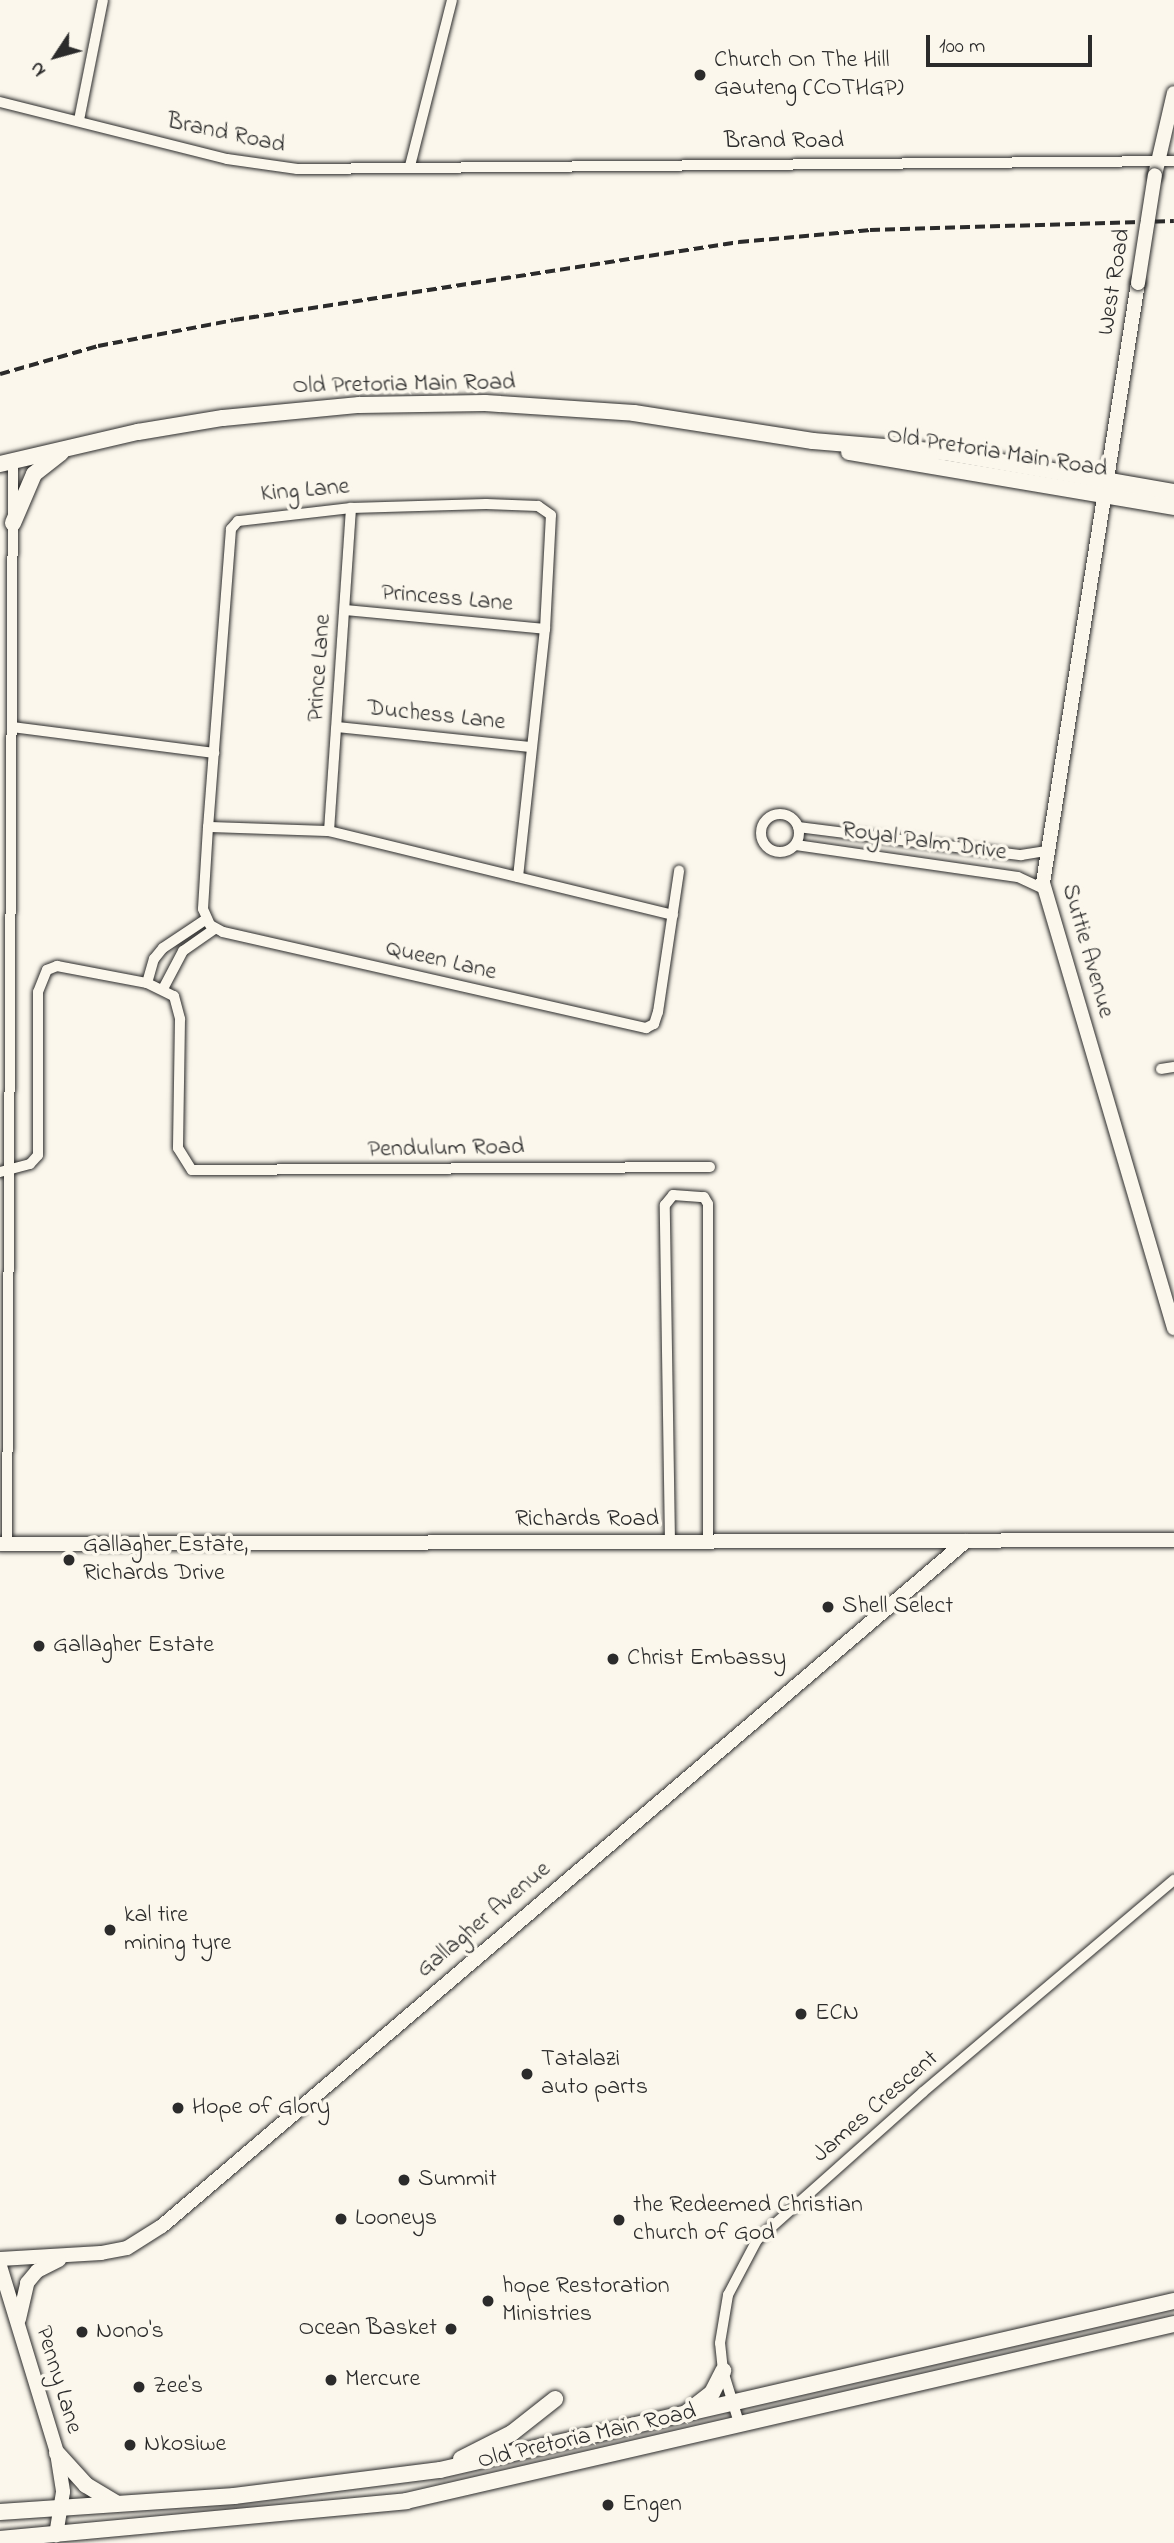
<!DOCTYPE html>
<html>
<head>
<meta charset="utf-8">
<style>
  body { margin:0 }
  #map { position:relative; width:1174px; height:2543px; overflow:hidden; background:#fbf7ec; font-family:"Indie Flower",sans-serif }
  div>[style] { position:absolute }
  .roads { filter:drop-shadow(0 0 2px #2b2b2b) drop-shadow(0 0 2px #2b2b2b) }
  .minor>* { height:10px; margin:-5px; padding:0 5px; transform-origin:5px; border-radius:5px; background:#fbf7ec }
  .minor>.ring { margin:-5px; padding:0; box-sizing:content-box; background:none; border:10px solid #fbf7ec; border-radius:50% }
  .tertiary>* { height:14px; margin:-7px; padding:0 7px; transform-origin:7px; border-radius:7px; background:#fbf7ec }
  .secondary>* { height:16px; margin:-8px; padding:0 8px; transform-origin:8px; border-radius:8px; background:#fbf7ec }
  .rail>* { height:3.5px; margin-top:-1.75px; transform-origin:0; background:repeating-linear-gradient(90deg,#2b2b2b 0 10px,transparent 0 15px) }
  .bridges { filter:drop-shadow(0 0 2px #2b2b2b) drop-shadow(0 0 2px #2b2b2b) }
  .tertiary-bridge>* { height:14px; margin:-7px; padding:0 7px; transform-origin:7px; border-radius:7px; background:#fbf7ec }
  .dots>* { width:19px; height:19px; translate:-50% -50%; box-sizing:border-box; border:4px solid #fbf7ec; border-radius:50% }
  span { translate:-50% -50%; white-space:nowrap; text-align:center; line-height:1.15; -webkit-text-stroke:7px #fbf7ec; paint-order:stroke }
  .poi-label { font-size:24px; color:#2b2b2b }
  .left { translate:0 -50%; text-align:left }
  .right { translate:-100% -50%; text-align:right }
  .street-label { font-size:24px; color:#2b2b2b }
  .north { position:absolute; left:21px; top:21px; width:70px; height:70px; -webkit-text-stroke:5px #fbf7ec; paint-order:stroke; rotate:234deg; font-size:19px; font-weight:700; line-height:28px; text-align:center; color:#2b2b2b }
  .north::after { content:''; display:block; margin:auto; width:24px; height:32px; background:#2b2b2b; clip-path:polygon(50% 0,100% 100%,50% 72%,0 100%) }
  .scale { position:absolute; left:926px; top:35px; width:166px; height:32px; box-sizing:border-box; border:4px solid #2b2b2b; border-top:0; padding-left:9px; font-size:21px; line-height:24px; white-space:nowrap; color:#2b2b2b; -webkit-text-stroke:5px #fbf7ec; paint-order:stroke }
</style>
</head>
<body>
<div id="map">
  <div class="roads">
    <div class="minor">
      <i style="left:0;top:102px;width:234px;rotate:14.1deg"></i>
      <i style="left:227px;top:159px;width:71px;rotate:8.1deg"></i>
      <i style="left:297px;top:169px;width:877px;rotate:-0.52deg"></i>
      <i style="left:79px;top:120px;width:122px;rotate:-78.7deg"></i>
      <i style="left:410px;top:166px;width:171px;rotate:-75.8deg"></i>
      <i style="left:345px;top:610px;width:201px;rotate:5.4deg"></i>
      <i style="left:12px;top:727px;width:204px;rotate:7.3deg"></i>
      <i style="left:337px;top:727px;width:194px;rotate:5.9deg"></i>
      <i class="ring" style="left:761px;top:814px;width:28px;height:28px"></i>
      <i style="left:208px;top:827px;width:121px;rotate:1.9deg"></i>
      <i style="left:329px;top:831px;width:354px;rotate:13.7deg"></i>
      <i style="left:798px;top:827px;width:225px;rotate:7.2deg"></i>
      <i style="left:1021px;top:855px;width:26px;rotate:-9deg"></i>
      <i style="left:329px;top:831px;width:324px;rotate:-86.1deg"></i>
      <i style="left:796px;top:845px;width:224px;rotate:8.2deg"></i>
      <i style="left:1018px;top:877px;width:29px;rotate:25deg"></i>
      <i style="left:518px;top:877px;width:249px;rotate:-83.8deg"></i>
      <i style="left:545px;top:629px;width:114px;rotate:-87deg"></i>
      <i style="left:551px;top:515px;width:16px;rotate:-145deg"></i>
      <i style="left:538px;top:506px;width:52px;rotate:-177.8deg"></i>
      <i style="left:486px;top:504px;width:135px;rotate:178.3deg"></i>
      <i style="left:351px;top:508px;width:114px;rotate:173.4deg"></i>
      <i style="left:238px;top:521px;width:11px;rotate:131deg"></i>
      <i style="left:231px;top:529px;width:299px;rotate:94.4deg"></i>
      <i style="left:208px;top:827px;width:82px;rotate:93.5deg"></i>
      <i style="left:203px;top:909px;width:17px;rotate:66deg"></i>
      <i style="left:210px;top:925px;width:15px;rotate:28deg"></i>
      <i style="left:223px;top:932px;width:434px;rotate:12.8deg"></i>
      <i style="left:646px;top:1028px;width:9px;rotate:-27deg"></i>
      <i style="left:654px;top:1024px;width:13px;rotate:-72deg"></i>
      <i style="left:658px;top:1012px;width:143px;rotate:-81.5deg"></i>
      <i style="left:147px;top:983px;width:25px;rotate:-74deg"></i>
      <i style="left:154px;top:959px;width:14px;rotate:-51deg"></i>
      <i style="left:163px;top:948px;width:50px;rotate:-33.7deg"></i>
      <i style="left:164px;top:987px;width:41px;rotate:-62.2deg"></i>
      <i style="left:183px;top:951px;width:39px;rotate:-35deg"></i>
      <i style="left:1161px;top:1069px;width:13px;rotate:-9deg"></i>
      <i style="left:0;top:1172px;width:31px;rotate:-15deg"></i>
      <i style="left:30px;top:1164px;width:12px;rotate:-48deg"></i>
      <i style="left:38px;top:1155px;width:163px;rotate:-90deg"></i>
      <i style="left:38px;top:992px;width:24px;rotate:-68deg"></i>
      <i style="left:47px;top:970px;width:11px;rotate:-22deg"></i>
      <i style="left:57px;top:966px;width:92px;rotate:10.7deg"></i>
      <i style="left:147px;top:983px;width:30px;rotate:26deg"></i>
      <i style="left:174px;top:996px;width:24px;rotate:75deg"></i>
      <i style="left:180px;top:1019px;width:129px;rotate:90.9deg"></i>
      <i style="left:178px;top:1148px;width:26px;rotate:58deg"></i>
      <i style="left:192px;top:1170px;width:518px;rotate:-0.33deg"></i>
      <i style="left:670px;top:1542px;width:337px;rotate:-90.9deg"></i>
      <i style="left:665px;top:1205px;width:13px;rotate:-51deg"></i>
      <i style="left:673px;top:1195px;width:31px;rotate:4deg"></i>
      <i style="left:704px;top:1197px;width:8px;rotate:60deg"></i>
      <i style="left:708px;top:1204px;width:338px;rotate:90deg"></i>
      <i style="left:7px;top:1544px;width:1083px;rotate:-89.68deg"></i>
      <i style="left:740px;top:2426px;width:58px;rotate:-107.2deg"></i>
      <i style="left:723px;top:2371px;width:28px;rotate:-96deg"></i>
      <i style="left:720px;top:2343px;width:49px;rotate:-80.5deg"></i>
      <i style="left:728px;top:2295px;width:62px;rotate:-62.2deg"></i>
      <i style="left:757px;top:2240px;width:222px;rotate:-41.7deg"></i>
      <i style="left:923px;top:2092px;width:329px;rotate:-40.2deg"></i>
    </div>
    <div class="tertiary">
      <i style="left:1155px;top:175px;width:84px;rotate:-77deg"></i>
      <i style="left:1138px;top:283px;width:607px;rotate:99deg"></i>
      <i style="left:1043px;top:883px;width:464px;rotate:73.6deg"></i>
      <i style="left:0;top:1544px;width:1174px;rotate:-0.2deg"></i>
      <i style="left:0;top:2259px;width:101px;rotate:-3.4deg"></i>
      <i style="left:101px;top:2253px;width:26px;rotate:-11deg"></i>
      <i style="left:127px;top:2248px;width:41px;rotate:-32.2deg"></i>
      <i style="left:162px;top:2226px;width:1056px;rotate:-40.43deg"></i>
      <i style="left:0;top:2266px;width:195px;rotate:73deg"></i>
      <i style="left:57px;top:2453px;width:39px;rotate:81deg"></i>
      <i style="left:63px;top:2492px;width:44px;rotate:99.2deg"></i>
      <i style="left:19px;top:2319px;width:37px;rotate:-77deg"></i>
      <i style="left:27px;top:2283px;width:16px;rotate:-50deg"></i>
      <i style="left:37px;top:2271px;width:25px;rotate:-27deg"></i>
    </div>
    <div class="secondary">
      <i style="left:849px;top:452px;width:330px;rotate:9.6deg"></i>
      <i style="left:0;top:464px;width:142px;rotate:-13.1deg"></i>
      <i style="left:138px;top:432px;width:86px;rotate:-9.4deg"></i>
      <i style="left:223px;top:418px;width:137px;rotate:-5.5deg"></i>
      <i style="left:359px;top:405px;width:126px;rotate:-0.9deg"></i>
      <i style="left:485px;top:403px;width:149px;rotate:3.8deg"></i>
      <i style="left:634px;top:413px;width:181px;rotate:8.9deg"></i>
      <i style="left:813px;top:441px;width:131px;rotate:4.8deg"></i>
      <i style="left:944px;top:452px;width:233px;rotate:9.9deg"></i>
      <i style="left:13px;top:523px;width:53px;rotate:-66.8deg"></i>
      <i style="left:34px;top:474px;width:34px;rotate:-38deg"></i>
      <i style="left:686px;top:2413px;width:33px;rotate:-38deg"></i>
      <i style="left:712px;top:2393px;width:25px;rotate:-63deg"></i>
      <i style="left:57px;top:2453px;width:43px;rotate:47.8deg"></i>
      <i style="left:86px;top:2485px;width:35px;rotate:31deg"></i>
      <i style="left:461px;top:2459px;width:57px;rotate:-27deg"></i>
      <i style="left:512px;top:2433px;width:55px;rotate:-38.3deg"></i>
      <i style="left:0;top:2512px;width:235px;rotate:-3.9deg"></i>
      <i style="left:234px;top:2496px;width:208px;rotate:-7.2deg"></i>
      <i style="left:440px;top:2470px;width:753px;rotate:-12.97deg"></i>
      <i style="left:0;top:2539px;width:408px;rotate:-5.3deg"></i>
      <i style="left:406px;top:2501px;width:788px;rotate:-12.98deg"></i>
    </div>
  </div>
  <div class="rail">
    <i style="left:0;top:374px;width:102px;rotate:-15.9deg"></i>
    <i style="left:98px;top:346px;width:138px;rotate:-10.8deg"></i>
    <i style="left:234px;top:320px;width:511px;rotate:-8.78deg"></i>
    <i style="left:739px;top:242px;width:132px;rotate:-5.2deg"></i>
    <i style="left:870px;top:230px;width:304px;rotate:-1.7deg"></i>
  </div>
  <div class="bridges">
    <div class="tertiary-bridge">
      <i style="left:1138px;top:283px;width:109px;rotate:-81.1deg"></i>
    </div>
  </div>
  <div class="dots">
    <i style="left:700px;top:75px;background:#2b2b2b"></i>
    <i style="left:69px;top:1560px;background:#2b2b2b"></i>
    <i style="left:828px;top:1607px;background:#2b2b2b"></i>
    <i style="left:39px;top:1646px;background:#2b2b2b"></i>
    <i style="left:613px;top:1659px;background:#2b2b2b"></i>
    <i style="left:110px;top:1930px;background:#2b2b2b"></i>
    <i style="left:801px;top:2014px;background:#2b2b2b"></i>
    <i style="left:527px;top:2074px;background:#2b2b2b"></i>
    <i style="left:178px;top:2108px;background:#2b2b2b"></i>
    <i style="left:404px;top:2180px;background:#2b2b2b"></i>
    <i style="left:341px;top:2219px;background:#2b2b2b"></i>
    <i style="left:619px;top:2220px;background:#2b2b2b"></i>
    <i style="left:488px;top:2301px;background:#2b2b2b"></i>
    <i style="left:451px;top:2329px;background:#2b2b2b"></i>
    <i style="left:82px;top:2332px;background:#2b2b2b"></i>
    <i style="left:331px;top:2380px;background:#2b2b2b"></i>
    <i style="left:139px;top:2387px;background:#2b2b2b"></i>
    <i style="left:130px;top:2445px;background:#2b2b2b"></i>
    <i style="left:608px;top:2505px;background:#2b2b2b"></i>
  </div>
  <div class="poi-label">
    <span class="left" style="left:714px;top:75px">Church On The Hill<br>Gauteng (COTHGP)</span>
    <span class="left" style="left:83px;top:1560px">Gallagher Estate,<br>Richards Drive</span>
    <span class="left" style="left:842px;top:1607px">Shell Select</span>
    <span class="left" style="left:53px;top:1646px">Gallagher Estate</span>
    <span class="left" style="left:627px;top:1659px">Christ Embassy</span>
    <span class="left" style="left:124px;top:1930px">kal tire<br>mining tyre</span>
    <span class="left" style="left:815px;top:2014px">ECN</span>
    <span class="left" style="left:541px;top:2074px">Tatalazi<br>auto parts</span>
    <span class="left" style="left:192px;top:2108px">Hope of Glory</span>
    <span class="left" style="left:418px;top:2180px">Summit</span>
    <span class="left" style="left:633px;top:2220px">the Redeemed Christian<br>church of God</span>
    <span class="left" style="left:355px;top:2219px">Looneys</span>
    <span class="left" style="left:502px;top:2301px">hope Restoration<br>Ministries</span>
    <span class="right" style="left:437px;top:2329px">Ocean Basket</span>
    <span class="left" style="left:96px;top:2332px">Nono's</span>
    <span class="left" style="left:345px;top:2380px">Mercure</span>
    <span class="left" style="left:153px;top:2387px">Zee's</span>
    <span class="left" style="left:144px;top:2445px">Nkosiwe</span>
    <span class="left" style="left:622px;top:2505px">Engen</span>
  </div>
  <div class="street-label">
    <span style="left:226px;top:134px;rotate:12deg">Brand Road</span>
    <span style="left:784px;top:142px">Brand Road</span>
    <span style="left:1115px;top:282px;rotate:-81deg">West Road</span>
    <span style="left:404px;top:385px;rotate:-1deg">Old Pretoria Main Road</span>
    <span style="left:997px;top:453px;rotate:9deg">Old Pretoria Main Road</span>
    <span style="left:305px;top:491px;rotate:-5deg">King Lane</span>
    <span style="left:447px;top:599px;rotate:5deg">Princess Lane</span>
    <span style="left:320px;top:668px;rotate:-86deg">Prince Lane</span>
    <span style="left:436px;top:716px;rotate:6deg">Duchess Lane</span>
    <span style="left:924px;top:842px;rotate:8deg">Royal Palm Drive</span>
    <span style="left:1087px;top:951px;rotate:74deg">Suttie Avenue</span>
    <span style="left:441px;top:961px;rotate:13deg">Queen Lane</span>
    <span style="left:446px;top:1149px;rotate:-1deg">Pendulum Road</span>
    <span style="left:587px;top:1520px">Richards Road</span>
    <span style="left:484px;top:1920px;rotate:-40deg">Gallagher Avenue</span>
    <span style="left:876px;top:2107px;rotate:-41deg">James Crescent</span>
    <span style="left:58px;top:2380px;rotate:73deg">Penny Lane</span>
    <span style="left:587px;top:2437px;rotate:-13deg">Old Pretoria Main Road</span>
  </div>
  <div class="north">N</div>
  <div class="scale">100 m</div>
</div>
</body>
</html>
